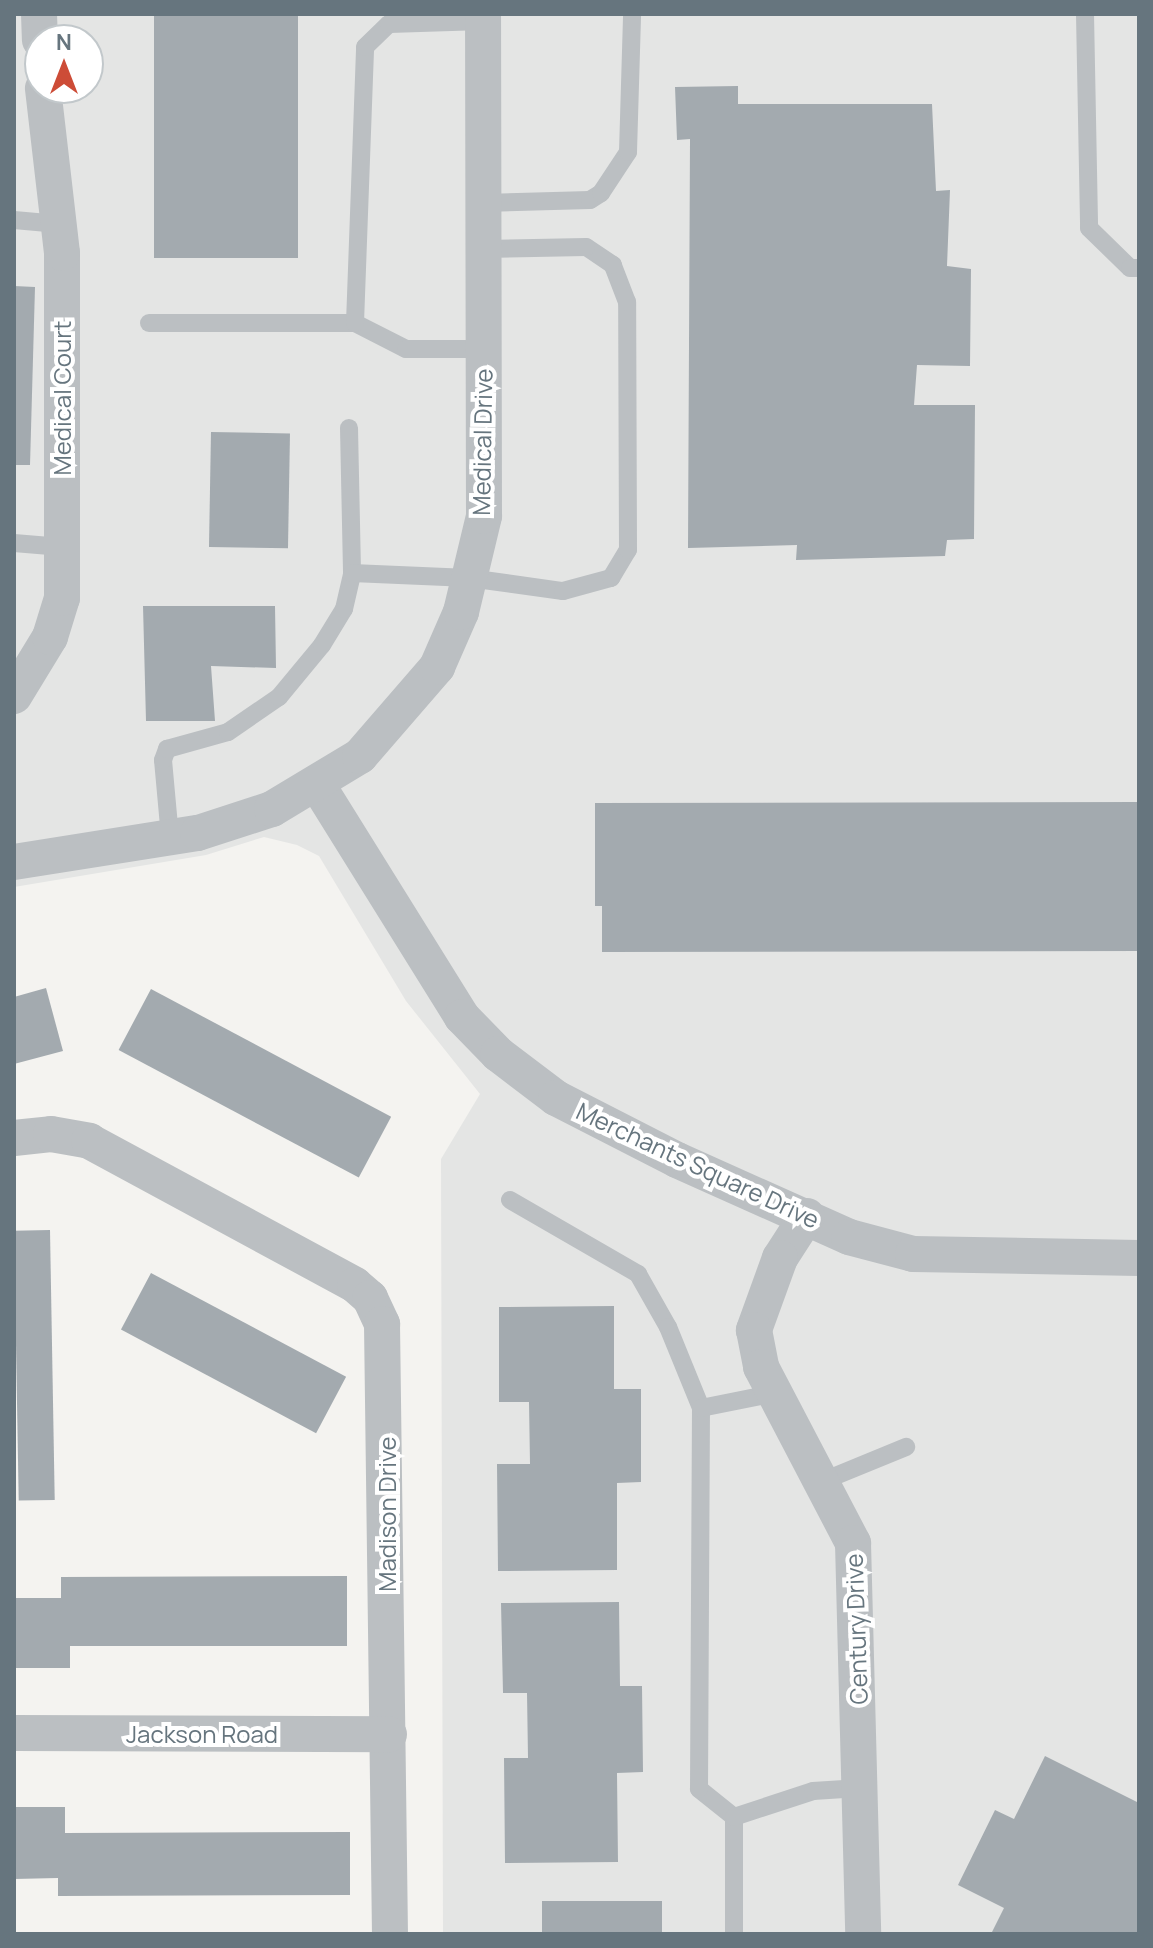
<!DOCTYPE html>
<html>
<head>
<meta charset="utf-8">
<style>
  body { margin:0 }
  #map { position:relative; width:1153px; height:1948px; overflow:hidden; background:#f4f3f0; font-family:Manrope,sans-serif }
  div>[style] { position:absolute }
  .built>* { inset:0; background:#e4e5e4 }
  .building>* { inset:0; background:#a3aaaf; transform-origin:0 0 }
  .service>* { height:18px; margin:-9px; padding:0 9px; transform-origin:9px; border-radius:9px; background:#bbbfc2 }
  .minor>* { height:36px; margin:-18px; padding:0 18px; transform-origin:18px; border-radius:18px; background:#bbbfc2 }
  span { translate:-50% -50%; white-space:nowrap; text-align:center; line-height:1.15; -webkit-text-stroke:8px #fff; paint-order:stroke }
  .street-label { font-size:24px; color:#66757e }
  .frame { position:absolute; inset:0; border:16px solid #66757e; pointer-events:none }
  .north { position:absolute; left:24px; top:24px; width:80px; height:80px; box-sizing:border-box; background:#fff; border:2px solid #c2c8cb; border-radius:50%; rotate:0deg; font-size:22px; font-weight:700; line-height:32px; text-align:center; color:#66757e }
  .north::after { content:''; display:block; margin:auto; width:28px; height:36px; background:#cd4c37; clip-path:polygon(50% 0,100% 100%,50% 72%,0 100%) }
</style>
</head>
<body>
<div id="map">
  <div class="built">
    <i style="clip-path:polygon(evenodd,14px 14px,1139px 14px,1139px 1934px,443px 1934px,441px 1159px,480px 1094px,406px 1001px,319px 856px,297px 845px,264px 837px,206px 855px,14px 887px,14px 14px,40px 40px,88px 40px,88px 88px,40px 88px,40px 40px)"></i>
  </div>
  <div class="building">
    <i style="left:154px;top:14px;width:144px;height:244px"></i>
    <i style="clip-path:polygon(738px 86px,738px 104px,932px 104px,936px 191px,950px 190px,947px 266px,971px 269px,970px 366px,917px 365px,914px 405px,975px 405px,974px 539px,947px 540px,945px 556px,796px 560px,797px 545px,688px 548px,690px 139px,677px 140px,675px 87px)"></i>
    <i style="clip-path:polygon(14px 286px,35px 287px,30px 465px,14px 465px)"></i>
    <i style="left:211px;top:432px;width:79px;height:115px;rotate:1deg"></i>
    <i style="clip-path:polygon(143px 606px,275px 606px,276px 668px,211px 666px,215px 721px,146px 721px)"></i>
    <i style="clip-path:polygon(1139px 802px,1139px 951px,602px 952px,602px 906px,595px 906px,595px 803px)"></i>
    <i style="clip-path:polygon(46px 988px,63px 1051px,14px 1064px,14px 997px)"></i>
    <i style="left:151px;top:989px;width:272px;height:69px;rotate:28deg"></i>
    <i style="left:50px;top:1230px;width:270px;height:36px;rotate:89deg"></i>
    <i style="left:151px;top:1273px;width:221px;height:64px;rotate:28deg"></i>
    <i style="clip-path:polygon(614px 1306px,614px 1389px,641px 1389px,641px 1482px,617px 1483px,617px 1570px,498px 1571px,497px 1464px,530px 1464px,529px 1402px,499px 1402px,499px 1307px)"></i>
    <i style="clip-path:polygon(347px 1576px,347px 1646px,70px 1646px,70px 1668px,14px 1668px,14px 1598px,61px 1598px,61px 1577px)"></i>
    <i style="clip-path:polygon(619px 1602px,620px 1686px,642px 1686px,643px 1772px,617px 1773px,618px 1862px,505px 1863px,504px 1758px,528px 1758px,527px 1693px,503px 1693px,501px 1603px)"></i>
    <i style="clip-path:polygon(1045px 1756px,1139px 1803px,1139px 1934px,991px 1934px,1004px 1908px,958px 1885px,995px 1810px,1014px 1819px)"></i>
    <i style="clip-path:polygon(14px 1807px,65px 1807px,65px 1833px,350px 1832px,350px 1895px,58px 1896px,58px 1878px,14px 1879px)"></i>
    <i style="left:542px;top:1901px;width:120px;height:33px"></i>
  </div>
  <div class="service">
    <i style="left:1085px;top:14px;width:214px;rotate:88.9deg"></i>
    <i style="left:1089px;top:228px;width:57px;rotate:44.3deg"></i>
    <i style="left:1130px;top:268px;width:9px"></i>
    <i style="left:484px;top:203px;width:106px;rotate:-1.6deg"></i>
    <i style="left:590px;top:200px;width:13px;rotate:-32deg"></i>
    <i style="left:601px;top:193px;width:49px;rotate:-56.6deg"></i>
    <i style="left:628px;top:152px;width:138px;rotate:-88.3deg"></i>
    <i style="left:14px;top:220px;width:45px;rotate:5.1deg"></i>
    <i style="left:149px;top:323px;width:206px"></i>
    <i style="left:355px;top:323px;width:57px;rotate:27deg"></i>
    <i style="left:406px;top:349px;width:78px"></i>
    <i style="left:355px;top:323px;width:276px;rotate:-87.9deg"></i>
    <i style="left:365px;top:47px;width:33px;rotate:-44deg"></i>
    <i style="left:389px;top:24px;width:94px;rotate:-1.8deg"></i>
    <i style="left:349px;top:428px;width:145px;rotate:88.8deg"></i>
    <i style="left:14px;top:543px;width:48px;rotate:4.8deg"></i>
    <i style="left:170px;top:837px;width:77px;rotate:-95.2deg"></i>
    <i style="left:163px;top:760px;width:12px;rotate:-70deg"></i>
    <i style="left:167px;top:749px;width:63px;rotate:-15.6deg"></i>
    <i style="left:228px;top:732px;width:62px;rotate:-34.5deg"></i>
    <i style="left:279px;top:697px;width:67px;rotate:-50.4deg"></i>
    <i style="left:322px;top:645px;width:42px;rotate:-58.6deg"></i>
    <i style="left:344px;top:609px;width:37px;rotate:-77deg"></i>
    <i style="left:352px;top:573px;width:117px;rotate:2.4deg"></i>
    <i style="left:469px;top:578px;width:95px;rotate:7.9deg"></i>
    <i style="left:563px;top:591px;width:50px;rotate:-15.2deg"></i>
    <i style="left:611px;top:578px;width:33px;rotate:-59deg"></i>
    <i style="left:628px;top:550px;width:248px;rotate:-90.2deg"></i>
    <i style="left:627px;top:302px;width:40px;rotate:-111deg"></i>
    <i style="left:613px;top:265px;width:32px;rotate:-146deg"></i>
    <i style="left:586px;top:247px;width:102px;rotate:178.9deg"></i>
    <i style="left:510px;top:1200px;width:148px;rotate:30deg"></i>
    <i style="left:638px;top:1274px;width:61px;rotate:60.5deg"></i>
    <i style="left:668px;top:1327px;width:87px;rotate:67.8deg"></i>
    <i style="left:823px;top:1481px;width:90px;rotate:-22.3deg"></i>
    <i style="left:734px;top:1817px;width:45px;rotate:-141.3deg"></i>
    <i style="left:699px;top:1789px;width:381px;rotate:-89.7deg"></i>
    <i style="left:701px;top:1408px;width:76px;rotate:-11.3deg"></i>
    <i style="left:734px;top:1934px;width:117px;rotate:-90deg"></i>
    <i style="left:734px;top:1817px;width:83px;rotate:-18.2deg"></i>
    <i style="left:813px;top:1791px;width:47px;rotate:-3.7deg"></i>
  </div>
  <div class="minor">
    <i style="left:39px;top:14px;width:26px;rotate:88deg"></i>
    <i style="left:14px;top:696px;width:69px;rotate:-58.6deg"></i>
    <i style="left:50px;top:637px;width:41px;rotate:-72.9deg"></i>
    <i style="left:62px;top:598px;width:345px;rotate:-90deg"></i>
    <i style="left:62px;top:253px;width:166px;rotate:-96.6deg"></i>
    <i style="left:317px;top:784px;width:274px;rotate:58.1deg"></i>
    <i style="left:462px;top:1017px;width:52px;rotate:45.8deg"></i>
    <i style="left:498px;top:1054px;width:73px;rotate:37.2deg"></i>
    <i style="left:556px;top:1098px;width:136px;rotate:27.1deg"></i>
    <i style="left:677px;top:1160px;width:188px;rotate:24.1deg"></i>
    <i style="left:849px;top:1237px;width:66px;rotate:14.9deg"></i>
    <i style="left:913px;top:1254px;width:226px;rotate:1deg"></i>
    <i style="left:14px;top:862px;width:186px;rotate:-9deg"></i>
    <i style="left:198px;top:833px;width:78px;rotate:-18deg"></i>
    <i style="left:272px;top:809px;width:103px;rotate:-31.1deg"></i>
    <i style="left:360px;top:756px;width:118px;rotate:-49.1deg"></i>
    <i style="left:437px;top:667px;width:60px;rotate:-66.4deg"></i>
    <i style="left:461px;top:612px;width:99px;rotate:-76.5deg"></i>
    <i style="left:484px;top:516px;width:502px;rotate:-90.11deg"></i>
    <i style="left:14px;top:1138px;width:37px;rotate:-6deg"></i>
    <i style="left:51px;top:1134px;width:39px;rotate:10deg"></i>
    <i style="left:89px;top:1141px;width:302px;rotate:28.4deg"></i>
    <i style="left:355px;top:1285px;width:20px;rotate:41deg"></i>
    <i style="left:370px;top:1298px;width:29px;rotate:65deg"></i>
    <i style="left:382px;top:1324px;width:610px;rotate:89.25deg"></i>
    <i style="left:807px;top:1216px;width:50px;rotate:122.7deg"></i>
    <i style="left:780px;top:1258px;width:77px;rotate:109.9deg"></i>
    <i style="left:754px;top:1330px;width:38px;rotate:79deg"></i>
    <i style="left:761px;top:1367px;width:199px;rotate:62.4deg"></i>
    <i style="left:853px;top:1543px;width:391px;rotate:88.5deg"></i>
    <i style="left:14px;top:1733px;width:375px;rotate:0.2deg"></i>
  </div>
  <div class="street-label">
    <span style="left:62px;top:398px;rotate:-90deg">Medical Court</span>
    <span style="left:482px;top:442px;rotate:-89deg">Medical Drive</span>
    <span style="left:698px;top:1165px;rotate:25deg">Merchants Square Drive</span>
    <span style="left:387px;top:1514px;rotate:-90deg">Madison Drive</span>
    <span style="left:856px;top:1629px;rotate:-92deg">Century Drive</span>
    <span style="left:202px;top:1734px">Jackson Road</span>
  </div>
  <div class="frame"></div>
  <div class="north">N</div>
</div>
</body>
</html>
